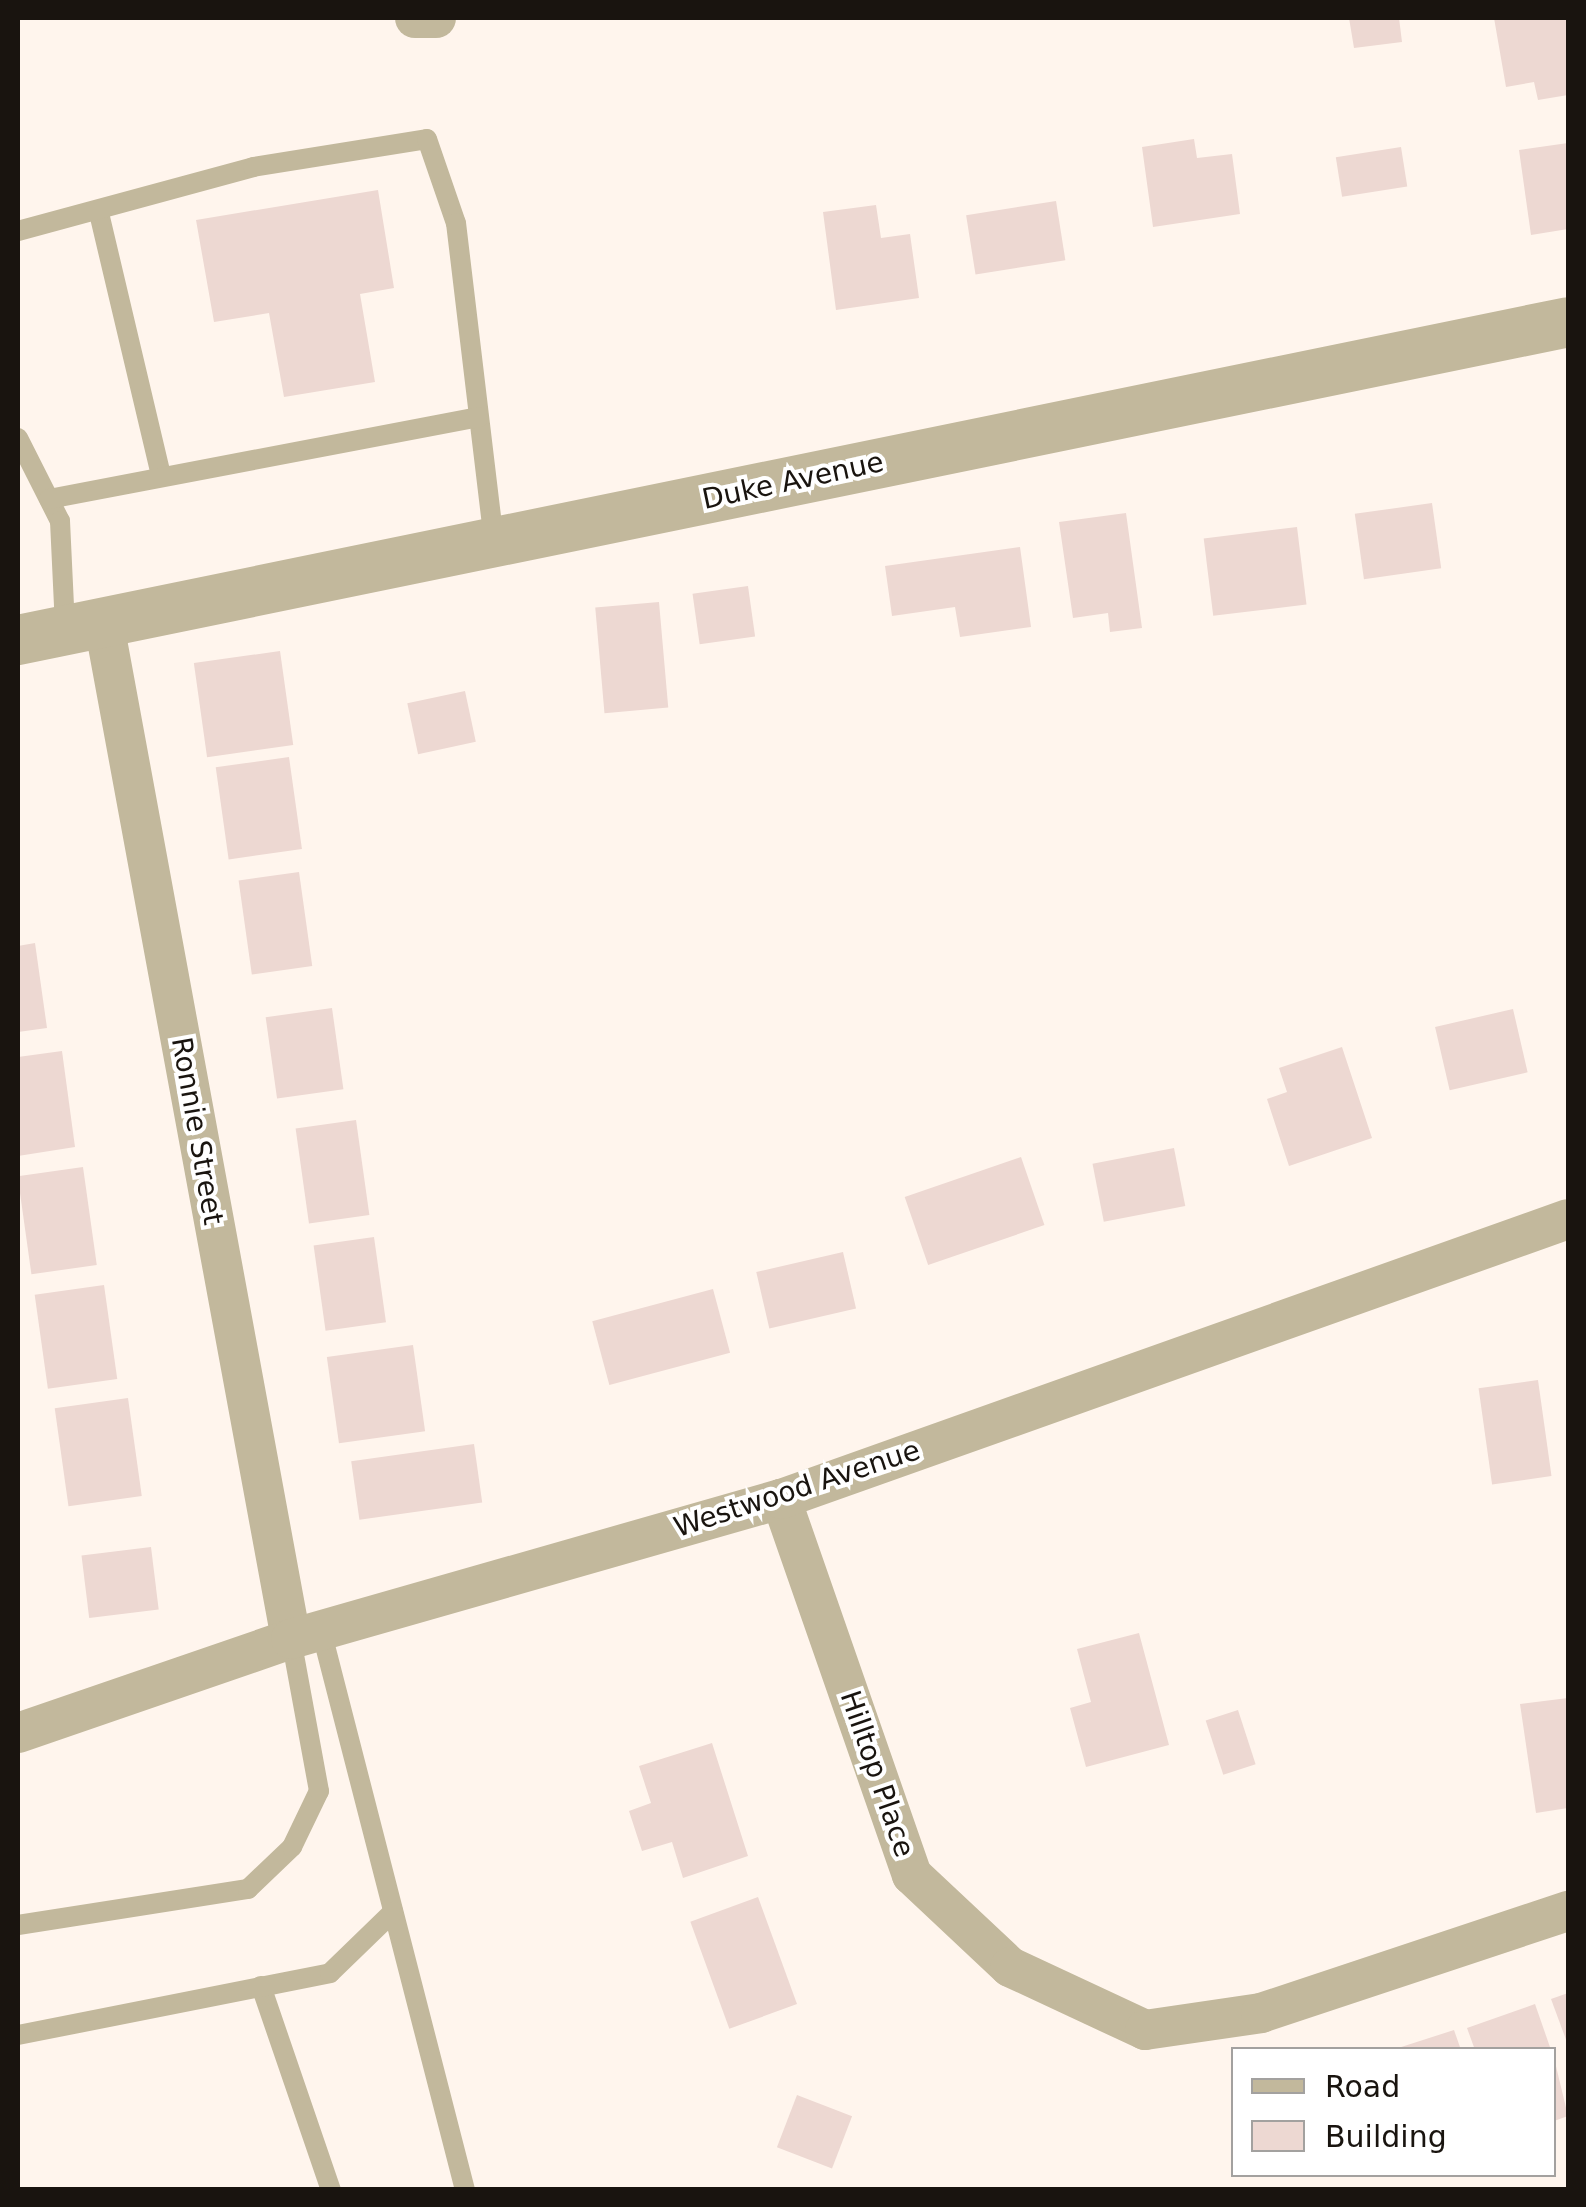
<!DOCTYPE html>
<html>
<head>
<meta charset="utf-8">
<style>
  body { margin:0 }
  #map { position:relative; width:1586px; height:2207px; overflow:hidden; background:#fff5ed; font-family:"DejaVu Sans",sans-serif }
  div>[style] { position:absolute }
  .building>* { inset:0; background:#edd8d2; transform-origin:0 0 }
  .service>* { height:20px; margin:-10px; padding:0 10px; transform-origin:10px; border-radius:10px; background:#c2b89c }
  .minor>* { height:40px; margin:-20px; padding:0 20px; transform-origin:20px; border-radius:20px; background:#c2b89c }
  .tertiary>* { height:50px; margin:-25px; padding:0 25px; transform-origin:25px; border-radius:25px; background:#c2b89c }
  span { translate:-50% -50%; white-space:nowrap; text-align:center; line-height:1.15; -webkit-text-stroke:8px #fff; paint-order:stroke }
  .street-label { font-size:28px; color:#19140f }
  .frame { position:absolute; inset:0; border:20px solid #19140f; pointer-events:none }
  .legend { position:absolute; left:1231px; top:2047px; width:325px; height:130px; box-sizing:border-box; background:#fff; border:2px solid #a3a19f; margin:0; padding:12px 18px; list-style:none; font-size:30px; color:#19140f }
  .legend li { display:flex; align-items:center; gap:20px; height:50px }
  .legend b { width:50px; border:2px solid #a3a19f }
</style>
</head>
<body>
<div id="map">
  <div class="building">
    <i style="clip-path:polygon(1349px 18px,1399px 18px,1402px 42px,1354px 48px)"></i>
    <i style="clip-path:polygon(1494px 18px,1568px 18px,1568px 95px,1538px 100px,1534px 82px,1506px 87px)"></i>
    <i style="clip-path:polygon(1194px 139px,1197px 158px,1232px 154px,1240px 214px,1153px 227px,1142px 147px)"></i>
    <i style="clip-path:polygon(1568px 143px,1568px 229px,1531px 235px,1519px 150px)"></i>
    <i style="left:1401px;top:147px;width:40px;height:66px;rotate:81deg"></i>
    <i style="clip-path:polygon(378px 190px,394px 288px,360px 294px,375px 382px,284px 397px,269px 313px,214px 322px,196px 220px)"></i>
    <i style="left:1056px;top:201px;width:60px;height:91px;rotate:81deg"></i>
    <i style="clip-path:polygon(876px 205px,881px 238px,910px 234px,919px 298px,836px 310px,823px 212px)"></i>
    <i style="left:1432px;top:503px;width:66px;height:78px;rotate:82deg"></i>
    <i style="clip-path:polygon(1126px 513px,1142px 628px,1110px 632px,1108px 613px,1073px 618px,1059px 522px)"></i>
    <i style="left:1297px;top:527px;width:78px;height:94px;rotate:83deg"></i>
    <i style="clip-path:polygon(1020px 547px,1031px 627px,960px 637px,955px 607px,892px 616px,885px 566px)"></i>
    <i style="left:748px;top:586px;width:51px;height:56px;rotate:82deg"></i>
    <i style="left:659px;top:602px;width:106px;height:64px;rotate:85deg"></i>
    <i style="left:280px;top:651px;width:95px;height:87px;rotate:82deg"></i>
    <i style="left:465px;top:691px;width:52px;height:59px;rotate:78deg"></i>
    <i style="left:289px;top:757px;width:93px;height:74px;rotate:82deg"></i>
    <i style="left:299px;top:872px;width:95px;height:61px;rotate:82deg"></i>
    <i style="clip-path:polygon(35px 943px,47px 1028px,18px 1032px,18px 946px)"></i>
    <i style="left:332px;top:1008px;width:82px;height:67px;rotate:82deg"></i>
    <i style="left:1513px;top:1009px;width:65px;height:80px;rotate:77deg"></i>
    <i style="clip-path:polygon(1342px 1047px,1372px 1138px,1289px 1166px,1267px 1099px,1287px 1092px,1279px 1068px)"></i>
    <i style="clip-path:polygon(62px 1051px,75px 1147px,18px 1156px,18px 1057px)"></i>
    <i style="left:356px;top:1120px;width:96px;height:61px;rotate:82deg"></i>
    <i style="left:1174px;top:1148px;width:59px;height:83px;rotate:79deg"></i>
    <i style="left:1021px;top:1157px;width:72px;height:123px;rotate:71deg"></i>
    <i style="left:83px;top:1167px;width:99px;height:66px;rotate:82deg"></i>
    <i style="left:374px;top:1237px;width:86px;height:61px;rotate:82deg"></i>
    <i style="left:843px;top:1252px;width:58px;height:89px;rotate:77deg"></i>
    <i style="left:104px;top:1285px;width:95px;height:70px;rotate:82deg"></i>
    <i style="left:713px;top:1289px;width:66px;height:125px;rotate:75deg"></i>
    <i style="left:413px;top:1345px;width:87px;height:87px;rotate:82deg"></i>
    <i style="left:1538px;top:1380px;width:97px;height:60px;rotate:82deg"></i>
    <i style="left:128px;top:1398px;width:99px;height:74px;rotate:82deg"></i>
    <i style="left:474px;top:1444px;width:59px;height:124px;rotate:82deg"></i>
    <i style="left:151px;top:1547px;width:63px;height:70px;rotate:83deg"></i>
    <i style="clip-path:polygon(1139px 1633px,1169px 1745px,1086px 1767px,1070px 1708px,1091px 1702px,1077px 1649px)"></i>
    <i style="clip-path:polygon(1568px 1698px,1568px 1808px,1536px 1813px,1520px 1704px)"></i>
    <i style="left:1238px;top:1710px;width:57px;height:34px;rotate:72deg"></i>
    <i style="clip-path:polygon(712px 1743px,748px 1856px,683px 1878px,672px 1842px,642px 1851px,629px 1811px,651px 1803px,639px 1766px)"></i>
    <i style="left:758px;top:1897px;width:114px;height:72px;rotate:70deg"></i>
    <i style="clip-path:polygon(1568px 1993px,1568px 2045px,1551px 1999px)"></i>
    <i style="clip-path:polygon(1535px 2004px,1551px 2050px,1475px 2050px,1467px 2028px)"></i>
    <i style="clip-path:polygon(1454px 2030px,1461px 2050px,1396px 2050px,1395px 2049px)"></i>
    <i style="clip-path:polygon(1554px 2058px,1568px 2116px,1554px 2121px)"></i>
    <i style="left:797px;top:2095px;width:59px;height:56px;rotate:21deg"></i>
  </div>
  <div class="service">
    <i style="left:99px;top:213px;width:270px;rotate:76.7deg"></i>
    <i style="left:18px;top:231px;width:244px;rotate:-15.2deg"></i>
    <i style="left:253px;top:167px;width:176px;rotate:-9.1deg"></i>
    <i style="left:427px;top:139px;width:89px;rotate:71deg"></i>
    <i style="left:456px;top:223px;width:322px;rotate:83.2deg"></i>
    <i style="left:18px;top:438px;width:93px;rotate:63.2deg"></i>
    <i style="left:60px;top:521px;width:108px;rotate:87.3deg"></i>
    <i style="left:49px;top:499px;width:437px;rotate:-10.8deg"></i>
    <i style="left:321px;top:1630px;width:578px;rotate:75.58deg"></i>
    <i style="left:18px;top:1925px;width:233px;rotate:-8.9deg"></i>
    <i style="left:248px;top:1889px;width:61px;rotate:-43.7deg"></i>
    <i style="left:292px;top:1847px;width:62px;rotate:-64.3deg"></i>
    <i style="left:319px;top:1791px;width:155px;rotate:-100.4deg"></i>
    <i style="left:261px;top:1986px;width:216px;rotate:71.1deg"></i>
    <i style="left:18px;top:2035px;width:318px;rotate:-11.2deg"></i>
    <i style="left:330px;top:1973px;width:88px;rotate:-44.1deg"></i>
  </div>
  <div class="minor">
    <i style="left:415px;top:18px;width:21px"></i>
    <i style="left:104px;top:624px;width:1032px;rotate:79.56deg"></i>
    <i style="left:781px;top:1499px;width:398px;rotate:70.8deg"></i>
    <i style="left:912px;top:1875px;width:134px;rotate:43.2deg"></i>
    <i style="left:1010px;top:1967px;width:149px;rotate:25deg"></i>
    <i style="left:1145px;top:2030px;width:117px;rotate:-8.3deg"></i>
    <i style="left:1261px;top:2013px;width:324px;rotate:-18.4deg"></i>
    <i style="left:18px;top:1733px;width:289px;rotate:-19deg"></i>
    <i style="left:291px;top:1639px;width:510px;rotate:-15.95deg"></i>
    <i style="left:781px;top:1499px;width:835px;rotate:-19.58deg"></i>
  </div>
  <div class="tertiary">
    <i style="left:18px;top:640px;width:1582px;rotate:-11.59deg"></i>
  </div>
  <div class="street-label">
    <span style="left:793px;top:481px;rotate:-12deg">Duke Avenue</span>
    <span style="left:197px;top:1131px;rotate:80deg">Ronnie Street</span>
    <span style="left:797px;top:1489px;rotate:-18deg">Westwood Avenue</span>
    <span style="left:877px;top:1774px;rotate:71deg">Hilltop Place</span>
  </div>
  <div class="frame"></div>
  <ul class="legend">
  <li><b style="height:12px;background:#c2b89c"></b>Road</li>
  <li><b style="height:28px;background:#edd8d2"></b>Building</li>
  </ul>
</div>
</body>
</html>
